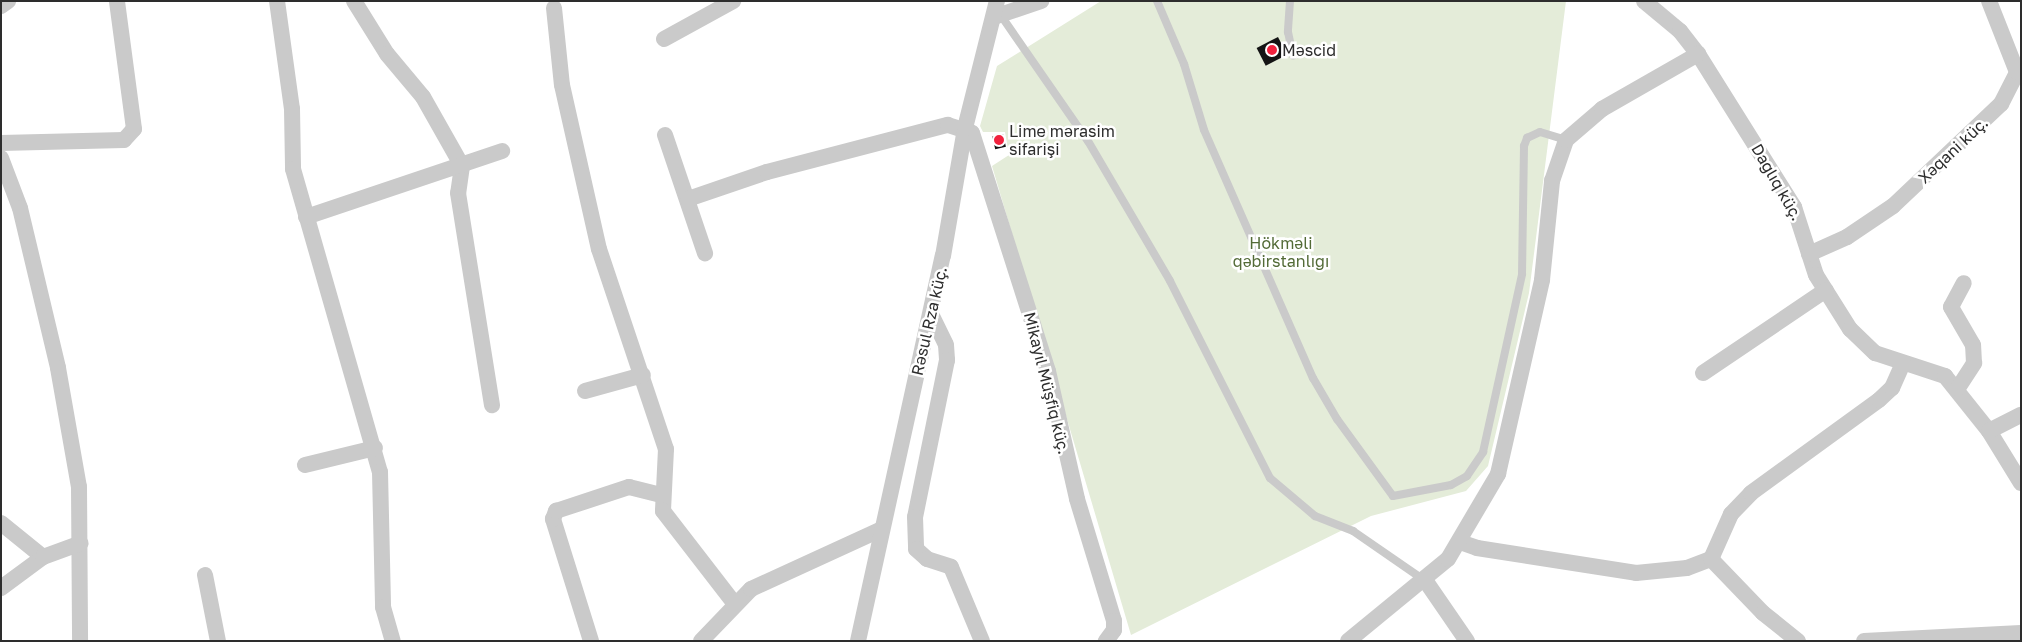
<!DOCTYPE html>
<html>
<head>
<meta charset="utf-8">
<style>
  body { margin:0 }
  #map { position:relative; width:2022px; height:642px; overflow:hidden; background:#fff; font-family:"Golos Text",sans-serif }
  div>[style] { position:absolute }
  .green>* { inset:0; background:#e4ecd9 }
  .building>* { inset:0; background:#141414; transform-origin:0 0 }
  .service>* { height:8px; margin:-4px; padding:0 4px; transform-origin:4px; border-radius:4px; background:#cacaca }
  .minor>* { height:16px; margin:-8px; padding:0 8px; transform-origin:8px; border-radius:8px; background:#cacaca }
  .dots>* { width:14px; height:14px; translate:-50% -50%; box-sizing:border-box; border:2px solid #fff; border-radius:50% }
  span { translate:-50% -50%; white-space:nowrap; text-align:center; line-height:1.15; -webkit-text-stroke:5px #fff; paint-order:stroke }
  .poi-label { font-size:16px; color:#2d2d2d }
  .left { translate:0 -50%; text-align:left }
  .street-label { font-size:16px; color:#2d2d2d }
  .park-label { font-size:16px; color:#536b37 }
  .frame { position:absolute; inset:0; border:2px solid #2d2d2d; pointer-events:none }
</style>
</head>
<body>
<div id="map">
  <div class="green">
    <i style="clip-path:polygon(1101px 1px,1566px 1px,1529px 293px,1488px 466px,1466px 491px,1371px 516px,1131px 635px,992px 166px,1009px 155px,1005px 132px,983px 132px,980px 126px,997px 66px)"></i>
  </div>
  <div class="building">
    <i style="left:1278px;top:37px;width:20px;height:24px;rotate:63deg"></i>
    <i style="left:1003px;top:134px;width:13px;height:11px;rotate:77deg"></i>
  </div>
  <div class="service">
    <i style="left:1157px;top:1px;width:69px;rotate:66.8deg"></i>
    <i style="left:1184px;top:64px;width:69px;rotate:73.1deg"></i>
    <i style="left:1204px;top:130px;width:271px;rotate:66.3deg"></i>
    <i style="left:1313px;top:378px;width:48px;rotate:59.7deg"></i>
    <i style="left:1337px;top:419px;width:95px;rotate:54deg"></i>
    <i style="left:1393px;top:496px;width:59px;rotate:-10.7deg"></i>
    <i style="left:1451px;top:485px;width:18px;rotate:-29deg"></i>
    <i style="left:1467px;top:476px;width:29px;rotate:-56deg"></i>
    <i style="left:1483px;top:452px;width:182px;rotate:-77.6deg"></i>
    <i style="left:1522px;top:274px;width:128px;rotate:-89.1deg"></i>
    <i style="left:1524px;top:146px;width:9px;rotate:-69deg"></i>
    <i style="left:1527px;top:138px;width:14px;rotate:-25deg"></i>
    <i style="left:1540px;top:132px;width:27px;rotate:17deg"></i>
    <i style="left:1290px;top:1px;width:31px;rotate:94deg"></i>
    <i style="left:1288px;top:32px;width:24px;rotate:78deg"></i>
    <i style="left:1002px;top:17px;width:151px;rotate:55.3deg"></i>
    <i style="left:1088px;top:141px;width:162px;rotate:59.6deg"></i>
    <i style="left:1170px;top:281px;width:221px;rotate:63.1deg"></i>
    <i style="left:1270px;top:478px;width:59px;rotate:40.2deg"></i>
    <i style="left:1315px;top:516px;width:41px;rotate:21.5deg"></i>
    <i style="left:1353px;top:531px;width:86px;rotate:34.6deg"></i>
  </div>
  <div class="minor">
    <i style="left:277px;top:1px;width:109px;rotate:82.1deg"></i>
    <i style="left:292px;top:109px;width:60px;rotate:89deg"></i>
    <i style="left:293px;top:169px;width:315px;rotate:74deg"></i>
    <i style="left:380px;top:472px;width:135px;rotate:88.7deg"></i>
    <i style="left:383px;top:607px;width:35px;rotate:74deg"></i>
    <i style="left:354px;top:1px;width:62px;rotate:58.1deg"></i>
    <i style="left:387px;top:54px;width:56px;rotate:50.1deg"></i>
    <i style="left:423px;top:97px;width:79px;rotate:60.5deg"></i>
    <i style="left:462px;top:166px;width:27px;rotate:98deg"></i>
    <i style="left:458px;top:193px;width:215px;rotate:80.9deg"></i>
    <i style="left:1644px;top:1px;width:47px;rotate:39.8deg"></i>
    <i style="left:1680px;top:31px;width:29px;rotate:52deg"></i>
    <i style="left:1698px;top:54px;width:181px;rotate:57.9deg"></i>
    <i style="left:1794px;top:207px;width:71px;rotate:72.1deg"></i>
    <i style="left:1816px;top:275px;width:64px;rotate:57.8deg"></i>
    <i style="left:1850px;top:329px;width:35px;rotate:44deg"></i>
    <i style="left:1875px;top:353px;width:74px;rotate:18.2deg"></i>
    <i style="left:1945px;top:376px;width:70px;rotate:51.3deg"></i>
    <i style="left:1989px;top:431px;width:61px;rotate:58.4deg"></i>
    <i style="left:1px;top:6px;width:9px;rotate:-36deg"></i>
    <i style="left:554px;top:8px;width:77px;rotate:84.1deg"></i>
    <i style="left:562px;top:85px;width:168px;rotate:77.3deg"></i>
    <i style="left:599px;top:249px;width:211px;rotate:71.5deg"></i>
    <i style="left:666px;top:449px;width:62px;rotate:92.8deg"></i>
    <i style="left:663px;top:511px;width:116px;rotate:52.3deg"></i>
    <i style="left:994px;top:17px;width:50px;rotate:-18.8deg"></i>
    <i style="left:664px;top:39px;width:79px;rotate:-28.8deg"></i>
    <i style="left:665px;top:135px;width:125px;rotate:71.3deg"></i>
    <i style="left:1px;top:143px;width:123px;rotate:-1.4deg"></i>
    <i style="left:124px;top:140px;width:15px;rotate:-48deg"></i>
    <i style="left:134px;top:129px;width:129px;rotate:-97.6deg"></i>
    <i style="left:1px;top:158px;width:53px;rotate:69.2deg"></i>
    <i style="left:20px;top:208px;width:164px;rotate:76.6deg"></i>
    <i style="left:58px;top:368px;width:121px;rotate:80deg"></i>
    <i style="left:79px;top:487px;width:154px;rotate:89.6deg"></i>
    <i style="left:688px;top:199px;width:83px;rotate:-18.9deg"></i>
    <i style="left:767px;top:172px;width:187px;rotate:-14.6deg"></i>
    <i style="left:948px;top:125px;width:25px;rotate:18deg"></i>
    <i style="left:972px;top:133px;width:250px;rotate:72.3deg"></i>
    <i style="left:1048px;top:371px;width:131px;rotate:77.2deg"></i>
    <i style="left:1077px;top:499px;width:127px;rotate:73.1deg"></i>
    <i style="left:1114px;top:621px;width:9px;rotate:90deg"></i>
    <i style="left:1114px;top:630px;width:14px;rotate:126deg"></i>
    <i style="left:306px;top:217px;width:207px;rotate:-18.6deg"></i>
    <i style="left:1809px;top:254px;width:42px;rotate:-24.1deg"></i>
    <i style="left:1847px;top:237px;width:55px;rotate:-34deg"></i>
    <i style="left:1893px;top:206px;width:149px;rotate:-43.4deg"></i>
    <i style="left:2001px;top:104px;width:36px;rotate:-63deg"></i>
    <i style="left:2017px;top:72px;width:76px;rotate:-111.5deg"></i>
    <i style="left:931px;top:314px;width:34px;rotate:64deg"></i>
    <i style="left:946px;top:345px;width:15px;rotate:86deg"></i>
    <i style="left:947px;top:360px;width:160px;rotate:101.5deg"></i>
    <i style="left:915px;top:517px;width:32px;rotate:88deg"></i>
    <i style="left:916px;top:549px;width:15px;rotate:42deg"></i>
    <i style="left:927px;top:559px;width:25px;rotate:18deg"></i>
    <i style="left:951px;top:567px;width:80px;rotate:67.3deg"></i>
    <i style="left:1703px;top:373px;width:148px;rotate:-34deg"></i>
    <i style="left:1958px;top:388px;width:30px;rotate:-57deg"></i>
    <i style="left:1974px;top:363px;width:18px;rotate:-93deg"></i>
    <i style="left:1973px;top:345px;width:44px;rotate:-120.1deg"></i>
    <i style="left:1951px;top:307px;width:27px;rotate:-62deg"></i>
    <i style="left:585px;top:391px;width:60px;rotate:-15.4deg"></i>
    <i style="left:1989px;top:431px;width:36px;rotate:-27deg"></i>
    <i style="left:305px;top:465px;width:72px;rotate:-13.7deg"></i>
    <i style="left:1px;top:523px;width:54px;rotate:39deg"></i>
    <i style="left:1460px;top:542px;width:18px;rotate:19deg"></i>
    <i style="left:1477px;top:548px;width:161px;rotate:8.9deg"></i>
    <i style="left:1636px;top:573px;width:51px;rotate:-5.6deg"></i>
    <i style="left:1687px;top:568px;width:26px;rotate:-21deg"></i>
    <i style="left:1711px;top:559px;width:49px;rotate:-66deg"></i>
    <i style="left:1731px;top:514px;width:29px;rotate:-46deg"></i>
    <i style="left:1751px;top:493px;width:158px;rotate:-36deg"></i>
    <i style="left:1879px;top:400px;width:18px;rotate:-43deg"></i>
    <i style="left:1892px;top:388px;width:27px;rotate:-66deg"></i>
    <i style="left:1711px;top:559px;width:75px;rotate:46.1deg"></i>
    <i style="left:1763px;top:613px;width:45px;rotate:38.7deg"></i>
    <i style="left:205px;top:575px;width:67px;rotate:78.9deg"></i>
    <i style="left:1425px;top:580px;width:74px;rotate:55.5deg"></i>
    <i style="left:1px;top:588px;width:52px;rotate:-36.4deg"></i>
    <i style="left:43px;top:557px;width:40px;rotate:-20.2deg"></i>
    <i style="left:591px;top:641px;width:128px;rotate:-107.3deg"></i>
    <i style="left:553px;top:519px;width:9px;rotate:-69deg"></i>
    <i style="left:556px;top:511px;width:77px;rotate:-18.2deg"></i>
    <i style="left:629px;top:487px;width:33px;rotate:14deg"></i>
    <i style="left:701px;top:641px;width:72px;rotate:-46.1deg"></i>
    <i style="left:751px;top:589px;width:144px;rotate:-24.6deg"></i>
    <i style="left:858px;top:641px;width:394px;rotate:-77.6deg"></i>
    <i style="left:943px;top:256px;width:130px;rotate:-80.2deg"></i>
    <i style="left:965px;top:128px;width:131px;rotate:-75.9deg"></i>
    <i style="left:1348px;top:641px;width:129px;rotate:-39.4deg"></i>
    <i style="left:1448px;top:559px;width:99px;rotate:-59.5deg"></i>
    <i style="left:1498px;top:474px;width:199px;rotate:-77.2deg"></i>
    <i style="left:1542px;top:280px;width:100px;rotate:-84.2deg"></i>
    <i style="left:1552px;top:181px;width:43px;rotate:-71.1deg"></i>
    <i style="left:1566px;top:140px;width:48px;rotate:-40.7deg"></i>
    <i style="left:1602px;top:109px;width:111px;rotate:-29.8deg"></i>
    <i style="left:1864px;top:641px;width:157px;rotate:-2.9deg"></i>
  </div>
  <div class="dots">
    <i style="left:1272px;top:50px;background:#f1223e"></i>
    <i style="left:999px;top:140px;background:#f1223e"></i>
  </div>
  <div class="poi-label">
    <span class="left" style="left:1282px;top:50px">Məscid</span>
    <span class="left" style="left:1009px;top:140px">Lime mərasim<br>sifarişi</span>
  </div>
  <div class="street-label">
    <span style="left:1953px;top:150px;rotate:-43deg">Xəqani küç.</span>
    <span style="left:1777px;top:182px;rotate:60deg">Dağlıq küç.</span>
    <span style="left:929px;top:321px;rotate:-77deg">Rəsul Rza küç.</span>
    <span style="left:1047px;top:383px;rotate:76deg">Mikayıl Müşfiq küç.</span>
  </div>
  <div class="park-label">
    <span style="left:1281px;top:252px">Hökməli<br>qəbirstanlığı</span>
  </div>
  <div class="frame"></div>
</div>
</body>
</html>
